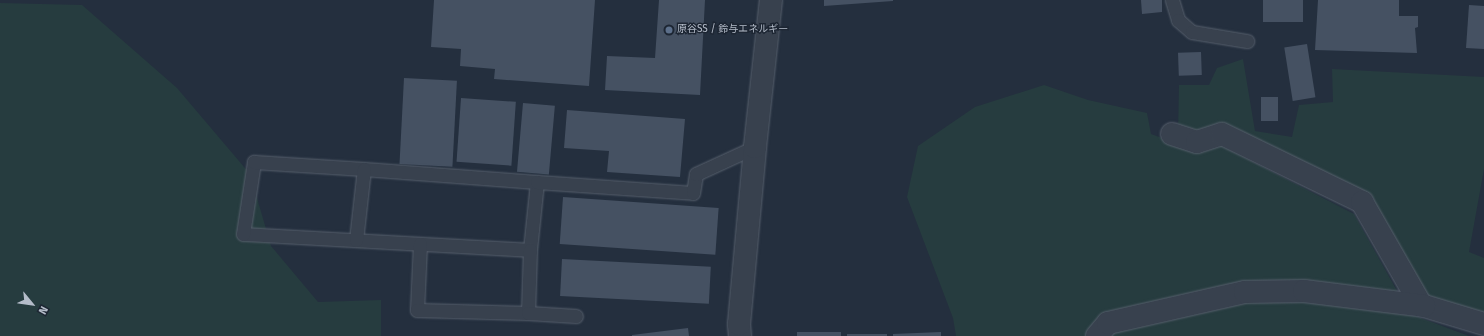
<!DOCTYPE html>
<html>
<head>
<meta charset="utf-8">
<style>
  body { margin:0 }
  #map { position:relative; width:1484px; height:336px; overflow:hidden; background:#242f3e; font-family:"Fira Sans","Noto Sans JP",sans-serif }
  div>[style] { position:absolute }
  .green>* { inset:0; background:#263c3f }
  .building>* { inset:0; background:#455162; transform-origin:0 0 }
  .roads { filter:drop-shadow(0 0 1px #565f6c) drop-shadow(0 0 1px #565f6c) }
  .service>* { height:13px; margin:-6.5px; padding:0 6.5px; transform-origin:6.5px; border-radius:6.5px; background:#38414e }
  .minor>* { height:22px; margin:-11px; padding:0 11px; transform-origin:11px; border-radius:11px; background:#38414e }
  .dots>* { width:11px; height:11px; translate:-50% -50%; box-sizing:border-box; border:2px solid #1d2633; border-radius:50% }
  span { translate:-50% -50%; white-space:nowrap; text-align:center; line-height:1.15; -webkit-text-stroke:3px #1d2633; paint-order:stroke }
  .poi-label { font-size:10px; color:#b4bcc9 }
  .left { translate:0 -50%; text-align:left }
  .north { position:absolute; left:12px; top:284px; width:40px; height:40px; -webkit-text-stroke:3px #1d2633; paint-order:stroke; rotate:119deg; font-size:11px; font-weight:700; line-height:16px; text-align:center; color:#b4bcc9 }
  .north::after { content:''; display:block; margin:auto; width:14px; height:18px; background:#b4bcc9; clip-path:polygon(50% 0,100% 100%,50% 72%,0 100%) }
</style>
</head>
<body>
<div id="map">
  <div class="green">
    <i style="clip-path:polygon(0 3px,82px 5px,177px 88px,250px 174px,271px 246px,318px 302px,381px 300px,381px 336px,0 336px)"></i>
    <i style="clip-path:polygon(1243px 59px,1255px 131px,1292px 137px,1299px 105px,1333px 102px,1332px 69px,1484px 77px,1484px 169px,1469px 252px,1484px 258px,1484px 324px,1421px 305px,1357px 193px,1222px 134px,1178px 136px,1179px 85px,1209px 85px,1217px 68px)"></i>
    <i style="clip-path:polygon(1044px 85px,1088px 100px,1147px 113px,1151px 134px,1187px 147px,1222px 146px,1354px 214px,1410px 314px,1469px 336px,956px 336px,953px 318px,907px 197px,918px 146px,975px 107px)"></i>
  </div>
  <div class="building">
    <i style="clip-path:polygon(434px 0,595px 0,589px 86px,494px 79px,495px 69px,460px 66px,461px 49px,431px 47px)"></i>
    <i style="clip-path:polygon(659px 0,705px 0,700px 95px,605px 90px,607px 56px,655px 58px)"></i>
    <i style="clip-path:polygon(824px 0,893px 0,893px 1px,824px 6px)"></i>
    <i style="clip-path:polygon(1141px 0,1162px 0,1162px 12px,1142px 14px)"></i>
    <i style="left:1263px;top:0;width:40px;height:22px"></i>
    <i style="clip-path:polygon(1318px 0,1399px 0,1399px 16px,1418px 16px,1418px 27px,1415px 28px,1417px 53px,1315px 50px)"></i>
    <i style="clip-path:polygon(1469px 5px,1484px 6px,1484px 49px,1466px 48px)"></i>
    <i style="left:1307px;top:44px;width:54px;height:23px;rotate:81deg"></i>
    <i style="left:1201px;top:52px;width:23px;height:23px;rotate:88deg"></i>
    <i style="left:404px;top:78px;width:53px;height:86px;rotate:3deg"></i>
    <i style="left:1261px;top:97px;width:17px;height:24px"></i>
    <i style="left:461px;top:98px;width:55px;height:64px;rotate:4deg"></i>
    <i style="left:523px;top:103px;width:32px;height:69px;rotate:5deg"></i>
    <i style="clip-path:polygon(567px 110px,685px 119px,680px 177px,607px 172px,609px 151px,564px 148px)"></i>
    <i style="left:563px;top:197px;width:156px;height:47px;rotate:4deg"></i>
    <i style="left:562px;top:259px;width:149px;height:37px;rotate:3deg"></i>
    <i style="clip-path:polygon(688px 328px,689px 336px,632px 336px,632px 335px)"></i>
    <i style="left:797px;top:332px;width:44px;height:4px"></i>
    <i style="clip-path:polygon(941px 332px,941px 336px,893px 336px,893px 334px)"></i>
    <i style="left:847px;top:334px;width:40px;height:2px"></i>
  </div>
  <div class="roads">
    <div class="service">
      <i style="left:1172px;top:0;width:21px;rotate:73deg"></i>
      <i style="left:1178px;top:20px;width:18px;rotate:41deg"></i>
      <i style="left:1192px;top:32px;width:56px;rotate:9.3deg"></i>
      <i style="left:537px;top:182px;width:68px;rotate:95.9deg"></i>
      <i style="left:530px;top:250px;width:287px;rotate:-176.8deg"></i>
      <i style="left:243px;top:234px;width:73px;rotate:-81.3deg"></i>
      <i style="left:254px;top:162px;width:110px;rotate:3.6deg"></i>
      <i style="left:364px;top:169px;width:173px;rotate:4.3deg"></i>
      <i style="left:537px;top:182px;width:156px;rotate:4deg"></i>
      <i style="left:693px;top:193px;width:19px;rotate:-81deg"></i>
      <i style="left:696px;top:174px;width:65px;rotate:-24.6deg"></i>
      <i style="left:356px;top:240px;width:71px;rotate:-83.6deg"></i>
      <i style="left:420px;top:244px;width:66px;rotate:92.6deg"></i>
      <i style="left:417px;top:310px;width:111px;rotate:1.5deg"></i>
      <i style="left:528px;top:313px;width:63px;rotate:-88.2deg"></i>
      <i style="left:528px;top:313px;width:48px;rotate:3.6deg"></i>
    </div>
    <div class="minor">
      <i style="left:1172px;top:134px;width:26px;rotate:18deg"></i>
      <i style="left:1197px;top:142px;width:26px;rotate:-18deg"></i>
      <i style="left:1222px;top:134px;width:156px;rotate:25.9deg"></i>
      <i style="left:1362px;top:202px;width:119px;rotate:60.2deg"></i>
      <i style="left:1421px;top:305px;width:66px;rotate:16.8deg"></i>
      <i style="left:740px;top:336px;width:12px;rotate:-95deg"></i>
      <i style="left:739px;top:324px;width:178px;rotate:-84.8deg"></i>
      <i style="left:755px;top:147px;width:148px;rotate:-83.8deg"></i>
      <i style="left:1097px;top:336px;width:17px;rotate:-50deg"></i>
      <i style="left:1108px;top:323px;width:140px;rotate:-12.8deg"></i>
      <i style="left:1245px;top:292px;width:59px;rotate:-1deg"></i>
      <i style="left:1304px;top:291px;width:121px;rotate:7.1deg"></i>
    </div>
  </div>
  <div class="dots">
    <i style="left:669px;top:30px;background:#5c6f8a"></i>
  </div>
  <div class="poi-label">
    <span class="left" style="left:677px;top:30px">原谷SS / 鈴与エネルギー</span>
  </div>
  <div class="north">N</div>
</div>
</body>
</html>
